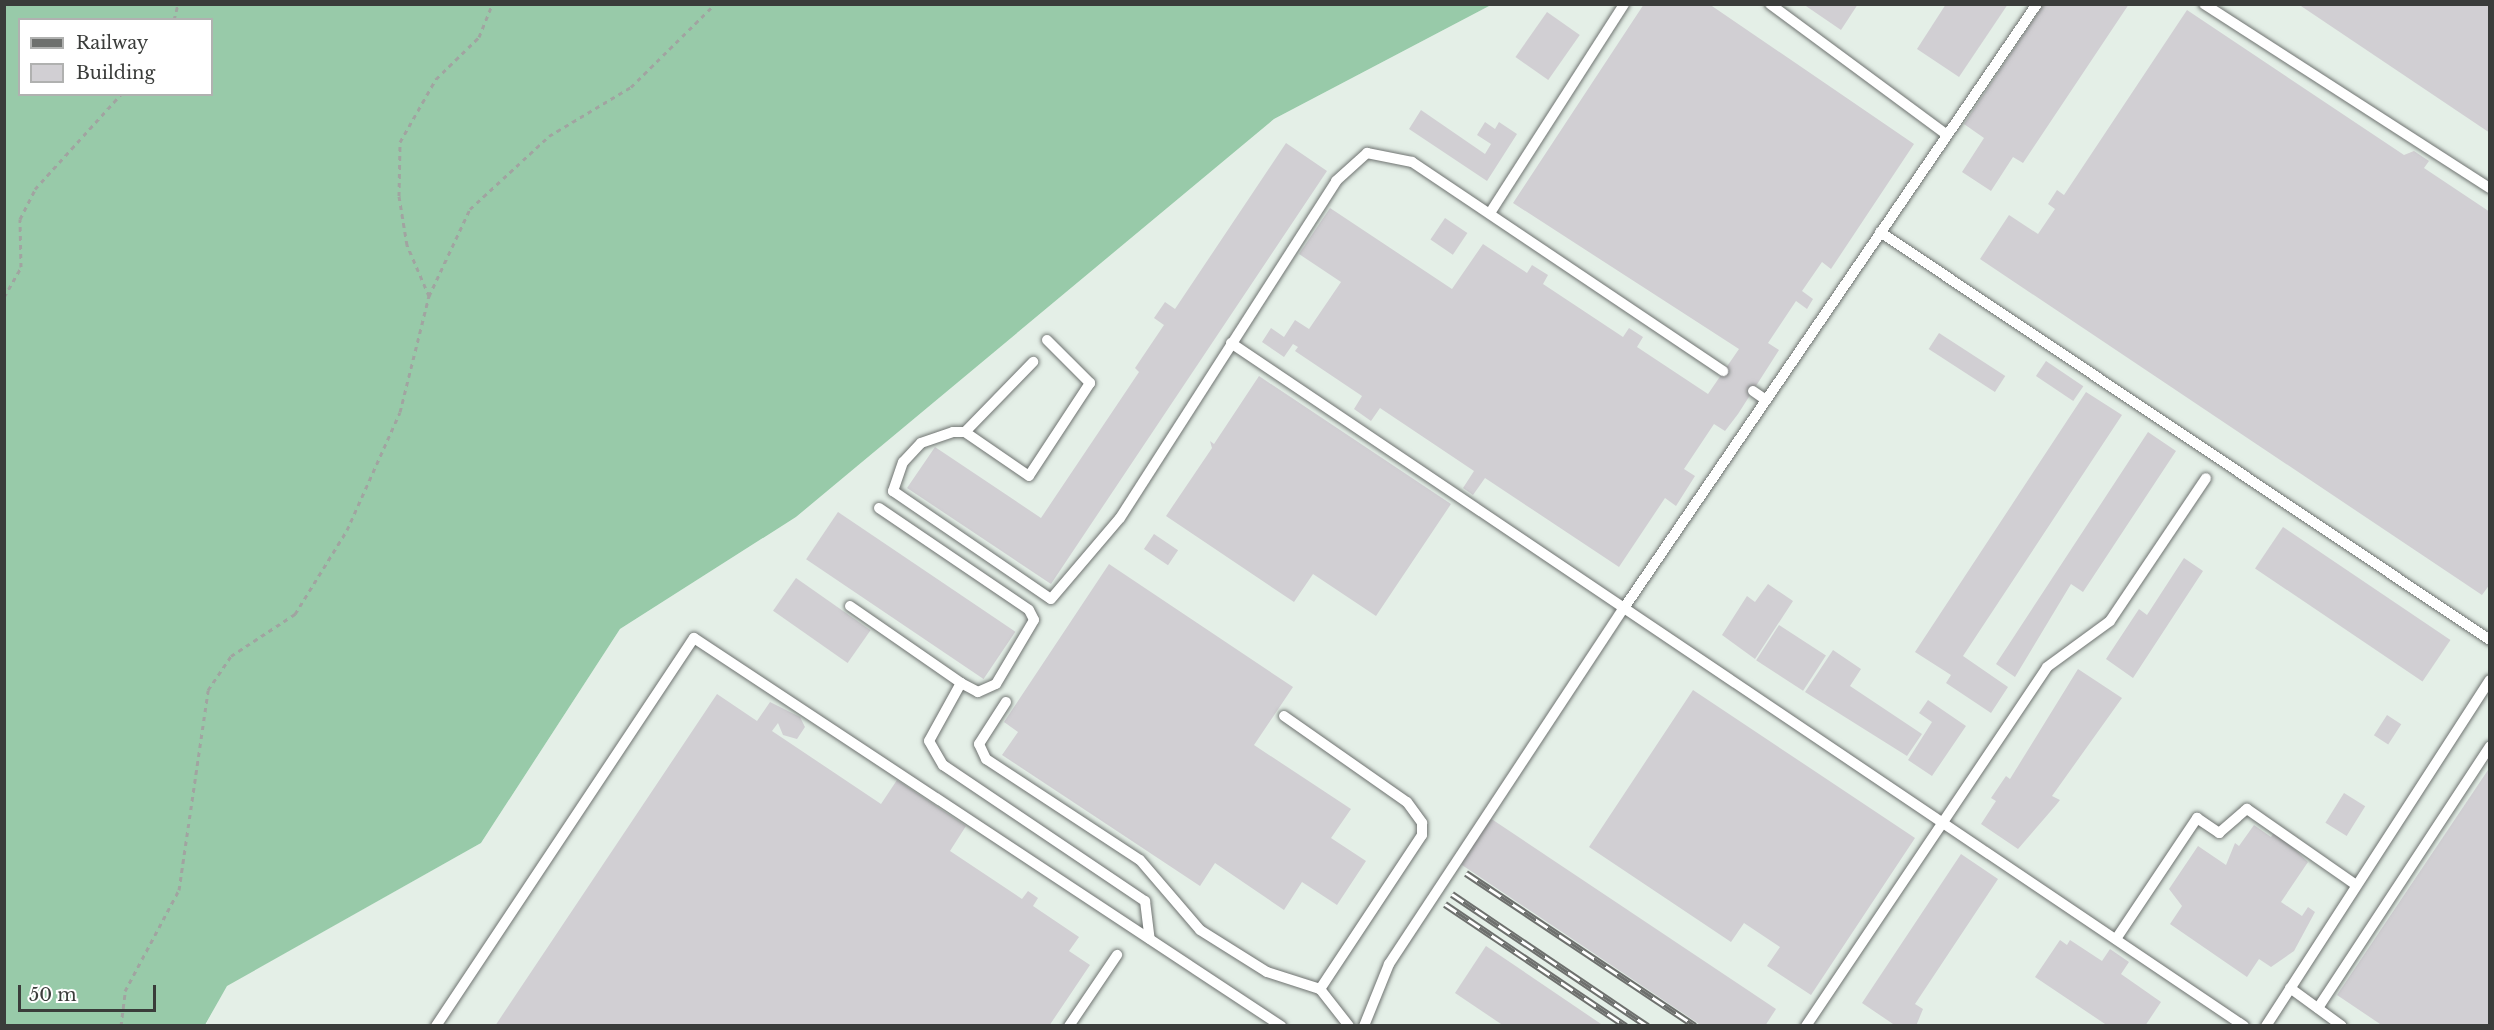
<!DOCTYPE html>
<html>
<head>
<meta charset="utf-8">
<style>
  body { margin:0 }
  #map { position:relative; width:2494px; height:1030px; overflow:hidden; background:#f6faf7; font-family:"Libre Baskerville",serif }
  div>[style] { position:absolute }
  .built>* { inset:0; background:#e4efe7 }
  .forest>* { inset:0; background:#98caa9 }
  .building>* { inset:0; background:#d1cfd3; transform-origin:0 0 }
  .path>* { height:3px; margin-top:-1.5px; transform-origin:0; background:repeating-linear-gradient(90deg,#a1a4a1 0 4.5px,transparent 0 9px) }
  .roads { filter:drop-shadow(0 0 2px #6f7371) drop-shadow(0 0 2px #6f7371) }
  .lane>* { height:10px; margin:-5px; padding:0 5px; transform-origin:5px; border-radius:5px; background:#fff }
  .rail>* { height:7px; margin-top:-3.5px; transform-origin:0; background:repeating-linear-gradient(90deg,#fff 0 14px,#6e706e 0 28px); box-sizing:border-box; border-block:2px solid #6e706e }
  span { translate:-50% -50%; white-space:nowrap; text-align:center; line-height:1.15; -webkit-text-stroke:6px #fff; paint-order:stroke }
  .frame { position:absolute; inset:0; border:6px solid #3a3c3a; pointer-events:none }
  .legend { position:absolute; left:18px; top:18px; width:195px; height:78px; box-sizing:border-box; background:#fff; border:2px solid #b0b1b0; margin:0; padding:8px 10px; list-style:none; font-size:18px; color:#3a3c3a }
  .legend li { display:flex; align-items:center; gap:12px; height:30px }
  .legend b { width:30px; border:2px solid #b0b1b0 }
  .scale { position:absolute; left:18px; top:985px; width:138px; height:27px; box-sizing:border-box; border:3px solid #3a3c3a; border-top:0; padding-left:8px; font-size:18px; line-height:21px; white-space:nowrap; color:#3a3c3a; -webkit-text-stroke:4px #fff; paint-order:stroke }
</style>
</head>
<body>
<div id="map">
  <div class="built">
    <i style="clip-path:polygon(1491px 5px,2489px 5px,2489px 1025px,205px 1026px,226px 986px,481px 843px,620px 629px,796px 517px,1274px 119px)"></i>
  </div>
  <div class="forest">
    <i style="clip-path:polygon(evenodd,5px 4px,1491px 4px,1491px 5px,1274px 119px,796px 517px,620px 629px,481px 843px,227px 986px,205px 1025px,5px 1026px,5px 4px,20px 20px,212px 20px,212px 94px,20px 94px,20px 20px)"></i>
  </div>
  <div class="building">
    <i style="clip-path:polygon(1644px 4px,1709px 4px,1914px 144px,1831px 269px,1822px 262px,1802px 291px,1813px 299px,1807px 309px,1796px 301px,1768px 343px,1779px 350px,1738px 414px,1725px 431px,1714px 424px,1684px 469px,1695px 476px,1676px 506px,1665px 498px,1619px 567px,1485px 478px,1473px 495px,1463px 488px,1474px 471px,1380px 408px,1371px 421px,1354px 409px,1362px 396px,1295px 351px,1298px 347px,1293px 344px,1284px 357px,1262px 342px,1271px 328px,1284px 337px,1295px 320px,1309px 329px,1341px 282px,1299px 254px,1330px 208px,1452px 289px,1483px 244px,1527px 273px,1532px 265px,1548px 275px,1543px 284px,1623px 337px,1629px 328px,1643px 337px,1637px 347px,1708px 394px,1739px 349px,1513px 203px)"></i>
    <i style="clip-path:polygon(1803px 4px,1858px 4px,1841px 30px)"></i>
    <i style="clip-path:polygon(1946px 4px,2008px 4px,1959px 77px,1917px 49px)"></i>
    <i style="clip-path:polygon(2044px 4px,2129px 4px,2023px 163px,2013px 157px,1991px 191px,1962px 172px,1984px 138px,1964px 124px)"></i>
    <i style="clip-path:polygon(2298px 4px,2490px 4px,2490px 133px)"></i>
    <i style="clip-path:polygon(2187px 10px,2404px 155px,2414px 151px,2429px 161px,2424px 168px,2490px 212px,2490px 584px,2482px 595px,1980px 259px,2009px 215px,2038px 234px,2055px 209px,2048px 204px,2057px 190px,2064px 195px)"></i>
    <i style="left:1547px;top:12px;width:40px;height:55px;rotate:35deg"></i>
    <i style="clip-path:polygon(1421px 110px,1485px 154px,1491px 144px,1477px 135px,1485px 122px,1495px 129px,1499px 122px,1517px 134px,1487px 181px,1409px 129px)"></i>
    <i style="clip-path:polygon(1286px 143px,1327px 171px,1051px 584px,907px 488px,935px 447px,1041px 518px,1139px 372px,1135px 368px,1164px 325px,1154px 318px,1165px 302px,1175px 309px)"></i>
    <i style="left:1445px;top:218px;width:27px;height:26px;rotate:34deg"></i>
    <i style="left:1939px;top:333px;width:79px;height:19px;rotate:33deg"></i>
    <i style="left:2046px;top:361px;width:45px;height:18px;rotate:34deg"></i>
    <i style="clip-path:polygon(1259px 376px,1451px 504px,1376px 616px,1313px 574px,1294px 602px,1166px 516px,1212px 448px,1210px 441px,1214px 444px)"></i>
    <i style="clip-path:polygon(2086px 392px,2122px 415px,1963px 656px,2008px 687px,1991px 713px,1946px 683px,1951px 675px,1915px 652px)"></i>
    <i style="clip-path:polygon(2148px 432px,2176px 451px,2083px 592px,2071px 584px,2015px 677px,1996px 664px)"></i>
    <i style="left:838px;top:512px;width:214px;height:57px;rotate:34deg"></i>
    <i style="left:2283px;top:527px;width:202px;height:50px;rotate:34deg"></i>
    <i style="left:1154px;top:534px;width:29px;height:18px;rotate:34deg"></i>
    <i style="clip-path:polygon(2184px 558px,2203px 571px,2133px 678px,2106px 659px,2139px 609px,2147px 615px)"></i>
    <i style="clip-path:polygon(1109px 564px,1293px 687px,1254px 745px,1351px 809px,1331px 838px,1366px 861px,1337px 905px,1302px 882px,1284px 910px,1215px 863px,1200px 886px,1002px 755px,1018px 732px,1004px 722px)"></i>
    <i style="left:796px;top:578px;width:91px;height:40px;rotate:35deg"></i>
    <i style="clip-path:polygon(1768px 584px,1793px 601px,1755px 659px,1722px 635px,1747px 596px,1755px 602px)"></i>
    <i style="left:1779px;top:625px;width:56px;height:42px;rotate:33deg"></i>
    <i style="clip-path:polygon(1833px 650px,1861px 669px,1850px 686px,1922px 734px,1907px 756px,1805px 692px)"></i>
    <i style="clip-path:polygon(2078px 669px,2122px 698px,2052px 796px,2060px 800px,2056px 805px,2018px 849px,1981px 824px,1996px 801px,1991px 798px,2006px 776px,2010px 779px)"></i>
    <i style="clip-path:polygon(1693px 690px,1915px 838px,1811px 995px,1767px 966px,1780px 947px,1744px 923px,1731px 942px,1589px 847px)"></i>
    <i style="clip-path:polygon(717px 694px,757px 721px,770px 702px,800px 717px,805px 727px,797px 739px,783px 735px,778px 723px,772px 731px,881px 804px,897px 780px,966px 826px,950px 851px,1022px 899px,1028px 891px,1038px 898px,1033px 906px,1079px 937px,1069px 951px,1090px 965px,1049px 1026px,495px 1026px)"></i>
    <i style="clip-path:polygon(1928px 700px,1966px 726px,1932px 776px,1908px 760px,1932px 722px,1919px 713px)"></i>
    <i style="left:2387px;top:715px;width:17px;height:24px;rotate:33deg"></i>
    <i style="clip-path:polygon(2490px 767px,2490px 1026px,2383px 1026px,2337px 995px)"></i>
    <i style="left:2344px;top:793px;width:25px;height:35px;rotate:32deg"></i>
    <i style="clip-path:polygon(1490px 818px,1776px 1009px,1765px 1026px,1702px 1026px,1459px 863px)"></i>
    <i style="clip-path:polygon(2254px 825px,2271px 837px,2275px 831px,2308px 862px,2281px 902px,2302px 916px,2308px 907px,2315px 912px,2294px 951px,2271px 967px,2259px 959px,2247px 977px,2170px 924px,2182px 906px,2169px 889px,2198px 846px,2226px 865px,2235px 843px,2239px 846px)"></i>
    <i style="clip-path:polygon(1961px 854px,1998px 879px,1915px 1004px,1923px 1009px,1916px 1026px,1896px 1026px,1862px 1003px)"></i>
    <i style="clip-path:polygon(2060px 940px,2067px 945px,2070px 940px,2102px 961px,2110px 949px,2129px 962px,2121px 974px,2161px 1002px,2145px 1026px,2108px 1026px,2035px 977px)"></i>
    <i style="clip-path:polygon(1486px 946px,1604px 1026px,1504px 1026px,1455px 993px)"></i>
  </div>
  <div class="path">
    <i style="left:174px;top:20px;width:16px;rotate:-76deg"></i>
    <i style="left:429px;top:296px;width:56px;rotate:-113.3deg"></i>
    <i style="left:407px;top:245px;width:50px;rotate:-99.3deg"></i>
    <i style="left:399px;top:196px;width:54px;rotate:-88.9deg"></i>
    <i style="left:400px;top:142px;width:73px;rotate:-60.3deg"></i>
    <i style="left:436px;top:79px;width:60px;rotate:-44.3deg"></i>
    <i style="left:479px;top:37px;width:35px;rotate:-68deg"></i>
    <i style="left:4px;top:297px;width:34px;rotate:-60deg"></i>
    <i style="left:21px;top:267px;width:48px;rotate:-91.2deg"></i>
    <i style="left:20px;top:219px;width:34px;rotate:-63deg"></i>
    <i style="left:35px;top:189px;width:128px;rotate:-47.8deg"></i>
    <i style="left:121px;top:1026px;width:35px;rotate:-83deg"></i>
    <i style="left:125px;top:991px;width:115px;rotate:-61.9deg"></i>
    <i style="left:179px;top:890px;width:202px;rotate:-81.7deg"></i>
    <i style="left:208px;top:690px;width:41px;rotate:-55.9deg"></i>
    <i style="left:231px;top:656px;width:77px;rotate:-33.3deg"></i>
    <i style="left:295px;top:614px;width:99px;rotate:-58.2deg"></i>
    <i style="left:347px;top:530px;width:129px;rotate:-65.8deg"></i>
    <i style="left:400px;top:412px;width:120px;rotate:-76deg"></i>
    <i style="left:429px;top:296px;width:96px;rotate:-64.8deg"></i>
    <i style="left:470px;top:209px;width:108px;rotate:-42.7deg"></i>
    <i style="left:549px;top:136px;width:96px;rotate:-30.9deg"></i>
    <i style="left:631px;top:87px;width:118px;rotate:-44.7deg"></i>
  </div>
  <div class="roads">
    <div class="lane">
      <i style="left:1770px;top:4px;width:220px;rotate:36.5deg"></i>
      <i style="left:2204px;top:4px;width:340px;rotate:32.8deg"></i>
      <i style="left:1490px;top:213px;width:248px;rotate:-57.3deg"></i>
      <i style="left:1880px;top:232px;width:734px;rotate:33.78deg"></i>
      <i style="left:1047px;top:340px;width:61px;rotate:45deg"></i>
      <i style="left:1090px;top:383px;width:111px;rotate:123.3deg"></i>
      <i style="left:1029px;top:476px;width:78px;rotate:-145.5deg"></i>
      <i style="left:965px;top:432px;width:12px;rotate:180deg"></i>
      <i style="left:953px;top:432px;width:34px;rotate:161deg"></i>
      <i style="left:921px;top:443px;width:26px;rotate:133deg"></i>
      <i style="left:903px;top:462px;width:31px;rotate:109deg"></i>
      <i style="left:893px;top:491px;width:191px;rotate:34.4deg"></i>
      <i style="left:1051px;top:599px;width:106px;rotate:-49.6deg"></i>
      <i style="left:1120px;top:518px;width:400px;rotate:-57.3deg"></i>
      <i style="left:1336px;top:181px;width:42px;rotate:-42.1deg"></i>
      <i style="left:1367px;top:153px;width:46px;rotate:11.3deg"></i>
      <i style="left:1412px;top:162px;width:375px;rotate:33.9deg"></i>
      <i style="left:1231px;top:343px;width:1222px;rotate:33.99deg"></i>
      <i style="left:1753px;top:391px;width:16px;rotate:35deg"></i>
      <i style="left:965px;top:432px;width:98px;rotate:-45.8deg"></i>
      <i style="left:879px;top:508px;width:181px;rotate:34.2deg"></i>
      <i style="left:1029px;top:610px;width:11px;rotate:63deg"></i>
      <i style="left:1034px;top:620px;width:74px;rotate:120.7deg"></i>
      <i style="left:996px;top:684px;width:20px;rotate:156deg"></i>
      <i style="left:978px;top:692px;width:19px;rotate:-152deg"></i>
      <i style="left:850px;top:606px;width:135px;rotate:34.7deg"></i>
      <i style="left:961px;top:683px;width:66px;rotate:118.9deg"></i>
      <i style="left:929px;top:741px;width:28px;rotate:60deg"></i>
      <i style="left:943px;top:765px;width:244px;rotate:34deg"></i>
      <i style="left:1145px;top:901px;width:38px;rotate:83deg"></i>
      <i style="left:1006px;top:702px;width:50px;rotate:122.7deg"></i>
      <i style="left:979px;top:744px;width:17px;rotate:65deg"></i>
      <i style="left:986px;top:759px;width:184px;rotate:33.3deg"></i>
      <i style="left:1140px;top:860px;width:92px;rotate:49.4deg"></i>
      <i style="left:1200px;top:930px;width:79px;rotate:32.1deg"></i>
      <i style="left:1267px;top:972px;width:56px;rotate:17.8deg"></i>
      <i style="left:1320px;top:989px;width:47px;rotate:51.9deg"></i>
      <i style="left:1284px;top:716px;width:150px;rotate:35deg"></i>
      <i style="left:1407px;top:802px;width:26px;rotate:54deg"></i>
      <i style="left:1422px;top:823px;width:12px;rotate:90deg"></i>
      <i style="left:1422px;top:835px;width:185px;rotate:123.5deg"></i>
      <i style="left:2116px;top:939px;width:146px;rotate:-56.2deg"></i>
      <i style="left:2197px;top:818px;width:27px;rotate:34deg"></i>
      <i style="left:2219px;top:833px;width:37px;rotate:-41deg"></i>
      <i style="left:2247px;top:809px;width:133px;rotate:34.9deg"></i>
      <i style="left:2290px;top:988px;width:64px;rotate:36.2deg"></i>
      <i style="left:2318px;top:1008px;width:313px;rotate:-56.7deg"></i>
      <i style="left:436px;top:1026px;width:466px;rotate:-56.4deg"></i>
      <i style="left:694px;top:638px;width:704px;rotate:33.46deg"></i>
      <i style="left:1069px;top:1026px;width:86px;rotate:-55.9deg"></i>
      <i style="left:1364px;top:1026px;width:67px;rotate:-68deg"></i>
      <i style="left:1389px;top:964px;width:427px;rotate:-56.6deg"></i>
      <i style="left:1624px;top:608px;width:732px;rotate:-55.64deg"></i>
      <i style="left:1806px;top:1026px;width:432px;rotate:-56.1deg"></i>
      <i style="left:2047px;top:667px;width:78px;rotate:-36.1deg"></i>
      <i style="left:2110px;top:621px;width:172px;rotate:-56.1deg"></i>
      <i style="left:2266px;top:1026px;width:412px;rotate:-57.1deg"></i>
    </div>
  </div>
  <div class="rail">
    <i style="left:1466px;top:873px;width:275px;rotate:33.7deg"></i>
    <i style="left:1452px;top:894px;width:236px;rotate:34deg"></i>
    <i style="left:1445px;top:904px;width:218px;rotate:34deg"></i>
  </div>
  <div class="frame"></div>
  <ul class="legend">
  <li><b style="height:8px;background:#6e706e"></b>Railway</li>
  <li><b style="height:16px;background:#d1cfd3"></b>Building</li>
  </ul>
  <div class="scale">50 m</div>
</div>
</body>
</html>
